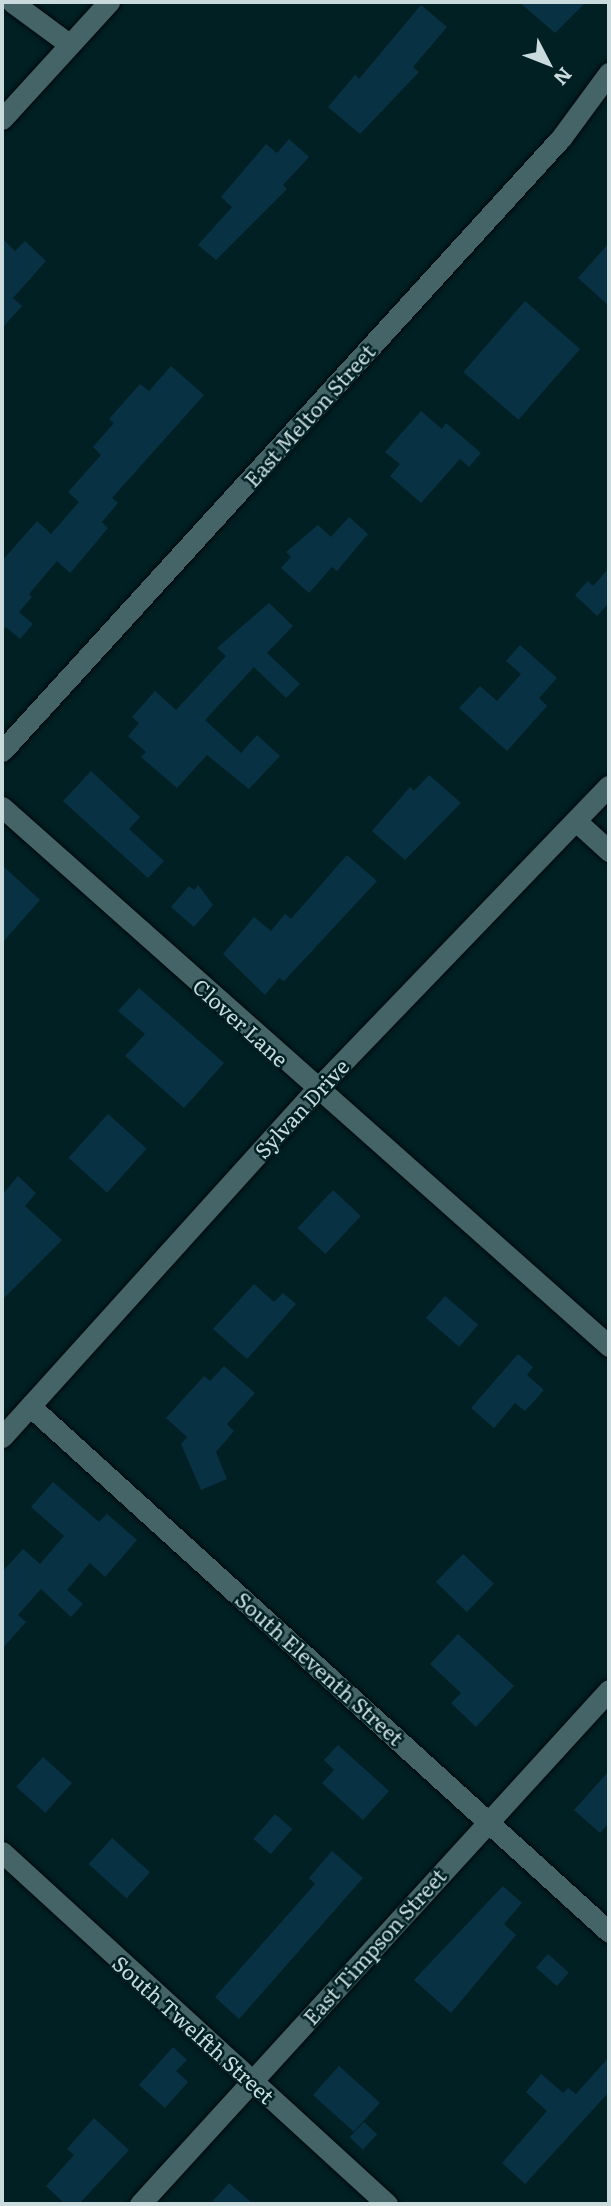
<!DOCTYPE html>
<html>
<head>
<meta charset="utf-8">
<style>
  body { margin:0 }
  #map { position:relative; width:611px; height:2206px; overflow:hidden; background:#002024; font-family:Literata,serif }
  div>[style] { position:absolute }
  .building>* { inset:0; background:#083244; transform-origin:0 0 }
  .roads { filter:drop-shadow(0 0 2px #00080b) drop-shadow(0 0 2px #00080b) }
  .street>* { height:21px; margin:-10.5px; padding:0 10.5px; transform-origin:10.5px; border-radius:10.5px; background:#446468 }
  span { translate:-50% -50%; white-space:nowrap; text-align:center; line-height:1.15; -webkit-text-stroke:5px #002024; paint-order:stroke }
  .street-label { font-size:21px; color:#c9dbdd }
  .frame { position:absolute; inset:0; border:4px solid #c9dbdd; pointer-events:none }
  .north { position:absolute; left:513px; top:28px; width:70px; height:70px; -webkit-text-stroke:5px #002024; paint-order:stroke; rotate:132deg; font-size:19px; font-weight:700; line-height:28px; text-align:center; color:#c9dbdd }
  .north::after { content:''; display:block; margin:auto; width:24px; height:32px; background:#c9dbdd; clip-path:polygon(50% 0,100% 100%,50% 72%,0 100%) }
</style>
</head>
<body>
<div id="map">
  <div class="building">
    <i style="clip-path:polygon(519px 2px,586px 2px,555px 33px)"></i>
    <i style="clip-path:polygon(421px 5px,447px 27px,413px 67px,419px 72px,360px 134px,328px 107px,355px 75px,359px 79px)"></i>
    <i style="clip-path:polygon(289px 139px,309px 157px,283px 185px,287px 189px,216px 260px,198px 245px,232px 207px,221px 197px,266px 144px,277px 153px)"></i>
    <i style="clip-path:polygon(2px 238px,15px 251px,25px 241px,46px 261px,13px 298px,22px 306px,2px 328px)"></i>
    <i style="clip-path:polygon(609px 243px,609px 306px,578px 278px)"></i>
    <i style="left:525px;top:301px;width:73px;height:94px;rotate:41deg"></i>
    <i style="clip-path:polygon(171px 366px,204px 395px,112px 498px,118px 503px,102px 522px,108px 528px,83px 558px,70px 573px,57px 561px,29px 594px,32px 597px,19px 612px,33px 624px,20px 639px,6px 627px,2px 632px,2px 561px,37px 521px,51px 534px,79px 502px,68px 492px,101px 455px,93px 447px,114px 423px,109px 419px,140px 384px,149px 391px)"></i>
    <i style="clip-path:polygon(421px 411px,442px 429px,446px 423px,481px 453px,469px 467px,460px 459px,421px 503px,390px 476px,400px 464px,385px 452px)"></i>
    <i style="clip-path:polygon(349px 517px,368px 534px,337px 571px,332px 567px,309px 593px,281px 568px,291px 557px,286px 552px,318px 525px,331px 537px)"></i>
    <i style="clip-path:polygon(609px 568px,609px 603px,597px 616px,575px 595px,588px 581px,593px 586px)"></i>
    <i style="clip-path:polygon(269px 603px,293px 626px,267px 653px,300px 684px,286px 698px,254px 667px,205px 720px,241px 753px,257px 735px,280px 756px,249px 789px,207px 755px,177px 788px,141px 757px,146px 752px,128px 736px,139px 723px,132px 717px,155px 691px,176px 710px,226px 656px,217px 648px)"></i>
    <i style="clip-path:polygon(520px 645px,557px 678px,539px 698px,547px 706px,507px 751px,459px 708px,480px 686px,497px 701px,521px 674px,506px 661px)"></i>
    <i style="clip-path:polygon(91px 771px,140px 817px,129px 829px,164px 861px,148px 878px,63px 801px)"></i>
    <i style="clip-path:polygon(429px 775px,461px 803px,405px 860px,372px 831px,410px 787px,414px 791px)"></i>
    <i style="clip-path:polygon(347px 855px,377px 881px,284px 981px,279px 978px,265px 995px,223px 954px,254px 917px,271px 931px,285px 914px,291px 919px)"></i>
    <i style="clip-path:polygon(2px 865px,40px 900px,2px 943px)"></i>
    <i style="clip-path:polygon(198px 885px,213px 905px,194px 927px,171px 907px,189px 886px,194px 890px)"></i>
    <i style="clip-path:polygon(139px 988px,224px 1063px,184px 1108px,125px 1056px,145px 1034px,118px 1011px)"></i>
    <i style="left:108px;top:1114px;width:52px;height:59px;rotate:42deg"></i>
    <i style="clip-path:polygon(18px 1176px,36px 1193px,25px 1206px,62px 1240px,2px 1300px,2px 1195px)"></i>
    <i style="left:333px;top:1190px;width:38px;height:52px;rotate:43deg"></i>
    <i style="clip-path:polygon(254px 1284px,274px 1302px,283px 1293px,296px 1304px,247px 1359px,213px 1329px)"></i>
    <i style="left:445px;top:1296px;width:44px;height:29px;rotate:41deg"></i>
    <i style="clip-path:polygon(518px 1354px,533px 1367px,527px 1375px,544px 1390px,525px 1411px,515px 1403px,494px 1428px,471px 1408px)"></i>
    <i style="clip-path:polygon(224px 1366px,255px 1393px,227px 1424px,234px 1431px,216px 1452px,227px 1479px,201px 1490px,181px 1444px,187px 1437px,166px 1418px,204px 1376px,210px 1381px)"></i>
    <i style="clip-path:polygon(53px 1482px,99px 1522px,107px 1514px,137px 1540px,105px 1577px,90px 1563px,67px 1590px,83px 1604px,71px 1617px,41px 1589px,18px 1615px,26px 1622px,2px 1649px,2px 1572px,23px 1549px,40px 1564px,64px 1536px,31px 1507px)"></i>
    <i style="left:463px;top:1554px;width:43px;height:39px;rotate:44deg"></i>
    <i style="clip-path:polygon(458px 1634px,514px 1686px,476px 1727px,451px 1703px,461px 1693px,430px 1664px)"></i>
    <i style="clip-path:polygon(338px 1745px,389px 1791px,363px 1820px,322px 1783px,334px 1770px,324px 1760px)"></i>
    <i style="left:43px;top:1757px;width:39px;height:40px;rotate:42deg"></i>
    <i style="clip-path:polygon(609px 1771px,609px 1823px,600px 1833px,574px 1810px)"></i>
    <i style="left:275px;top:1814px;width:23px;height:33px;rotate:41deg"></i>
    <i style="left:112px;top:1838px;width:51px;height:35px;rotate:42deg"></i>
    <i style="clip-path:polygon(332px 1851px,363px 1878px,239px 2019px,215px 1997px,315px 1884px,309px 1878px)"></i>
    <i style="clip-path:polygon(503px 1886px,522px 1903px,504px 1924px,516px 1935px,451px 2013px,414px 1980px)"></i>
    <i style="left:548px;top:1954px;width:28px;height:18px;rotate:42deg"></i>
    <i style="clip-path:polygon(173px 2047px,187px 2060px,176px 2071px,188px 2082px,165px 2108px,139px 2085px)"></i>
    <i style="clip-path:polygon(609px 2057px,609px 2092px,525px 2184px,502px 2163px,547px 2111px,526px 2092px,541px 2074px,563px 2093px,568px 2088px,576px 2094px)"></i>
    <i style="left:339px;top:2066px;width:55px;height:39px;rotate:42deg"></i>
    <i style="clip-path:polygon(94px 2118px,129px 2150px,79px 2204px,65px 2204px,46px 2186px,74px 2155px,67px 2149px)"></i>
    <i style="left:364px;top:2122px;width:18px;height:21px;rotate:43deg"></i>
    <i style="clip-path:polygon(229px 2183px,253px 2204px,210px 2204px)"></i>
  </div>
  <div class="roads">
    <div class="street">
      <i style="left:12px;top:2px;width:71px;rotate:36.4deg"></i>
      <i style="left:2px;top:119px;width:159px;rotate:-47.6deg"></i>
      <i style="left:2px;top:751px;width:830px;rotate:-47.64deg"></i>
      <i style="left:561px;top:138px;width:81px;rotate:-53.6deg"></i>
      <i style="left:2px;top:807px;width:812px;rotate:41.6deg"></i>
      <i style="left:576px;top:821px;width:45px;rotate:42.3deg"></i>
      <i style="left:30px;top:1406px;width:782px;rotate:42.25deg"></i>
      <i style="left:2px;top:1437px;width:468px;rotate:-47.9deg"></i>
      <i style="left:316px;top:1090px;width:422px;rotate:-46.1deg"></i>
      <i style="left:2px;top:1852px;width:522px;rotate:42.44deg"></i>
      <i style="left:140px;top:2204px;width:696px;rotate:-47.62deg"></i>
    </div>
  </div>
  <div class="street-label">
    <span style="left:309px;top:415px;rotate:-48deg">East Melton Street</span>
    <span style="left:241px;top:1022px;rotate:42deg">Clover Lane</span>
    <span style="left:301px;top:1108px;rotate:-47deg">Sylvan Drive</span>
    <span style="left:320px;top:1668px;rotate:42deg">South Eleventh Street</span>
    <span style="left:374px;top:1946px;rotate:-48deg">East Timpson Street</span>
    <span style="left:194px;top:2029px;rotate:42deg">South Twelfth Street</span>
  </div>
  <div class="frame"></div>
  <div class="north">N</div>
</div>
</body>
</html>
